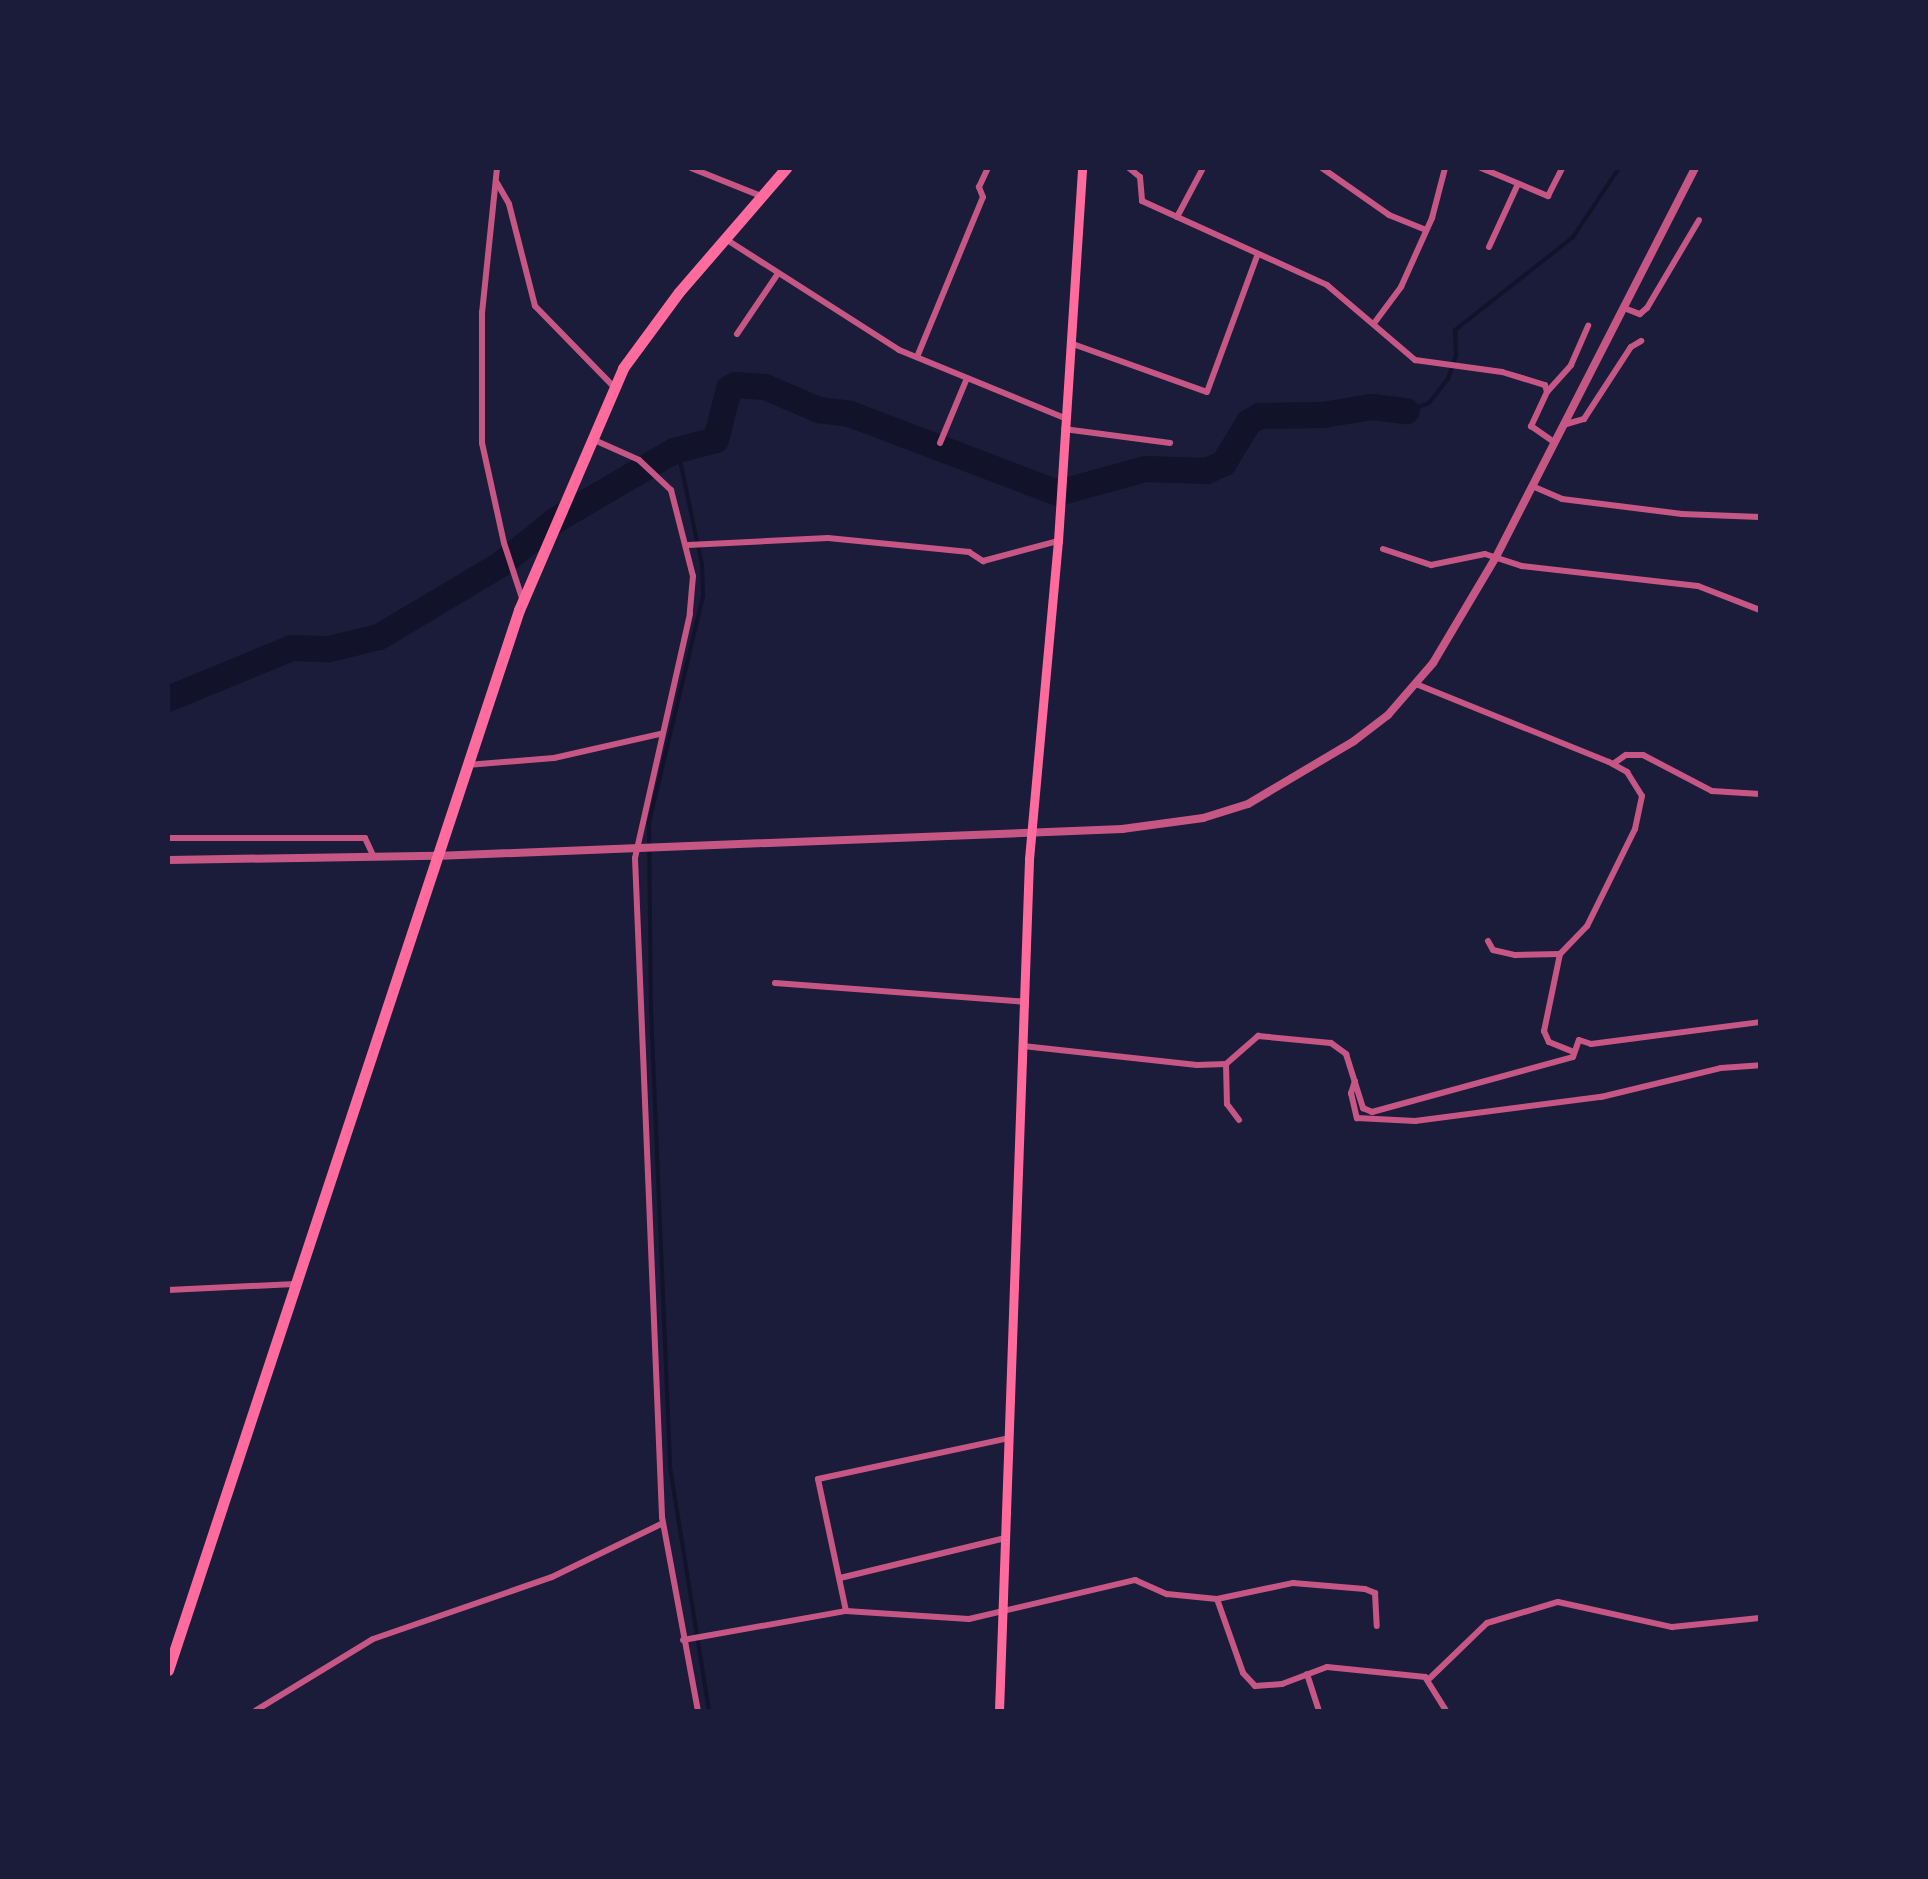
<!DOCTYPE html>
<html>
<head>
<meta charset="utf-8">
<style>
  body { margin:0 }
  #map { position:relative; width:1928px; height:1879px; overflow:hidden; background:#1b1b3a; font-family:"Work Sans",sans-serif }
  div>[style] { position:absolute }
  .stream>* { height:4px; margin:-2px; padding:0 2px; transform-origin:2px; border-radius:2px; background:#12122b }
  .river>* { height:26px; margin:-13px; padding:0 13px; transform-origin:13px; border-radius:13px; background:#12122b }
  .minor>* { height:6px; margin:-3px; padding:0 3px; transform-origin:3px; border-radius:3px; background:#c65784 }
  .tertiary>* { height:8px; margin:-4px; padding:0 4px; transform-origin:4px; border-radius:4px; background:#c65784 }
  .secondary>* { height:9px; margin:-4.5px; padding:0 4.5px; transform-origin:4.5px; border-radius:4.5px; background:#ff6b9d }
  .trunk>* { height:11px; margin:-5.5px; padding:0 5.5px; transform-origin:5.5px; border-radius:5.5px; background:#ff6b9d }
  span { translate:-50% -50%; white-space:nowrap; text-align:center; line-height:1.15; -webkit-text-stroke:6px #1b1b3a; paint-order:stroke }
  .frame { position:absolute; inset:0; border:170px solid #1b1b3a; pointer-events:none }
</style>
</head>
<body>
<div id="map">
  <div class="stream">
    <i style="left:1407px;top:411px;width:23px;rotate:-20deg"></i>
    <i style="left:1429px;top:403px;width:31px;rotate:-52deg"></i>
    <i style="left:1448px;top:379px;width:24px;rotate:-71deg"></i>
    <i style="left:1456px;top:356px;width:26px;rotate:-92deg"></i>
    <i style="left:1455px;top:330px;width:150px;rotate:-38.2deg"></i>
    <i style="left:1573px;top:237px;width:83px;rotate:-56.3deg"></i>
    <i style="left:674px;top:451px;width:16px;rotate:63deg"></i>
    <i style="left:681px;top:465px;width:102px;rotate:78.1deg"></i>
    <i style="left:702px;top:565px;width:31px;rotate:88deg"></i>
    <i style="left:703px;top:596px;width:232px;rotate:103.4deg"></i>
    <i style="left:649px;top:822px;width:188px;rotate:89.4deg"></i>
    <i style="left:651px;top:1010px;width:457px;rotate:87.6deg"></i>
    <i style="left:670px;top:1467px;width:247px;rotate:80.9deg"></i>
  </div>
  <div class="river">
    <i style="left:168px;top:699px;width:134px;rotate:-22.4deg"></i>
    <i style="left:292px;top:648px;width:37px;rotate:2deg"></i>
    <i style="left:329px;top:649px;width:51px;rotate:-13.5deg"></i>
    <i style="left:379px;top:637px;width:141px;rotate:-30.8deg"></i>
    <i style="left:500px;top:565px;width:72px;rotate:-38.8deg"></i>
    <i style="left:556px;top:520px;width:137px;rotate:-30.3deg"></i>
    <i style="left:674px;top:451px;width:43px;rotate:-14.7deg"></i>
    <i style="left:716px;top:440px;width:53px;rotate:-75.7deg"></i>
    <i style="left:729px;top:389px;width:8px;rotate:-30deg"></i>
    <i style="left:736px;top:385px;width:29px;rotate:4deg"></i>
    <i style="left:765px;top:387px;width:59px;rotate:23.1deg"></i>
    <i style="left:819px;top:410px;width:31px;rotate:7deg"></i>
    <i style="left:850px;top:414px;width:222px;rotate:20.8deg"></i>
    <i style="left:1058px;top:493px;width:91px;rotate:-15.3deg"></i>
    <i style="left:1146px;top:469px;width:61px;rotate:1.9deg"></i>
    <i style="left:1207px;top:471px;width:19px;rotate:-25deg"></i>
    <i style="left:1224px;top:463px;width:48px;rotate:-58.6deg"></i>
    <i style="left:1249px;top:422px;width:13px;rotate:-29deg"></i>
    <i style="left:1260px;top:416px;width:63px;rotate:-0.9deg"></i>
    <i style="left:1323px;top:415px;width:50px;rotate:-9.3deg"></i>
    <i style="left:1372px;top:407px;width:35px;rotate:7deg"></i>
  </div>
  <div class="minor">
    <i style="left:497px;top:168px;width:145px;rotate:95.9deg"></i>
    <i style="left:482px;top:312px;width:131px;rotate:90deg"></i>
    <i style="left:482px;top:443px;width:102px;rotate:77.6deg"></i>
    <i style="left:504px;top:543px;width:58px;rotate:71.9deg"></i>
    <i style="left:691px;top:168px;width:75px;rotate:21.8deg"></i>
    <i style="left:1129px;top:168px;width:14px;rotate:39deg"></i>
    <i style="left:1140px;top:177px;width:24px;rotate:85deg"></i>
    <i style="left:1142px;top:201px;width:203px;rotate:24.4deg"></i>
    <i style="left:1327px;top:285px;width:116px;rotate:40.4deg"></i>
    <i style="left:1415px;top:360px;width:88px;rotate:7.9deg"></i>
    <i style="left:1502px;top:372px;width:45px;rotate:16.8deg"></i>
    <i style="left:1545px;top:385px;width:7px;rotate:74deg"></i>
    <i style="left:1547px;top:392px;width:38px;rotate:115deg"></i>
    <i style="left:1531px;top:426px;width:28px;rotate:35deg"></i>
    <i style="left:1322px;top:168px;width:82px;rotate:35deg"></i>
    <i style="left:1389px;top:215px;width:40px;rotate:22deg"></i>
    <i style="left:1481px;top:168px;width:73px;rotate:22.7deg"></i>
    <i style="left:1548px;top:196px;width:31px;rotate:-63deg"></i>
    <i style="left:497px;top:183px;width:24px;rotate:60deg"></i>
    <i style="left:509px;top:204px;width:105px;rotate:75.7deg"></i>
    <i style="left:535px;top:306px;width:112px;rotate:45.7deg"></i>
    <i style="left:1177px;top:217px;width:55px;rotate:-62deg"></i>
    <i style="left:724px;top:238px;width:208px;rotate:32.6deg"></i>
    <i style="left:899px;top:350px;width:179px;rotate:22.3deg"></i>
    <i style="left:1489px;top:247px;width:69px;rotate:-65.3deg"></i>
    <i style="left:1624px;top:308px;width:17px;rotate:21deg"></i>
    <i style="left:1640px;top:314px;width:9px;rotate:-41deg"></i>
    <i style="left:1647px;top:308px;width:102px;rotate:-59.4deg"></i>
    <i style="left:1375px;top:322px;width:44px;rotate:-53.4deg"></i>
    <i style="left:1401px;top:287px;width:76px;rotate:-65.8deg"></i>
    <i style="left:1432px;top:218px;width:52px;rotate:-75.4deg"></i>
    <i style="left:737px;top:334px;width:71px;rotate:-55.9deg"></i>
    <i style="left:1070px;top:343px;width:145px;rotate:19.7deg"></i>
    <i style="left:1207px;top:392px;width:145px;rotate:-69.8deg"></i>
    <i style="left:917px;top:357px;width:173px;rotate:-67.6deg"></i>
    <i style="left:983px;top:197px;width:11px;rotate:-112deg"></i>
    <i style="left:979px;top:187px;width:21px;rotate:-65deg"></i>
    <i style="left:1547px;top:392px;width:36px;rotate:-48deg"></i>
    <i style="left:1571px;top:365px;width:43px;rotate:-66.4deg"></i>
    <i style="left:1563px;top:425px;width:22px;rotate:-16deg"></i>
    <i style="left:1584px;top:419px;width:86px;rotate:-56.9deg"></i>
    <i style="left:1631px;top:347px;width:12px;rotate:-31deg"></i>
    <i style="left:1064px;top:429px;width:107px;rotate:7.5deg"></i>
    <i style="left:592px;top:439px;width:51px;rotate:24.1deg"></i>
    <i style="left:639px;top:460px;width:44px;rotate:43.2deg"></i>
    <i style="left:671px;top:490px;width:89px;rotate:75.7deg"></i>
    <i style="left:693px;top:576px;width:38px;rotate:95deg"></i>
    <i style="left:690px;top:614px;width:250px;rotate:102.7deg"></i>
    <i style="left:635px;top:858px;width:660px;rotate:87.65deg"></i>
    <i style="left:662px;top:1517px;width:197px;rotate:79.5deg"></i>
    <i style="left:940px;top:443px;width:70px;rotate:-67.4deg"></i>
    <i style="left:1532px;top:486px;width:33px;rotate:23deg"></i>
    <i style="left:1562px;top:499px;width:121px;rotate:7.1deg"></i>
    <i style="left:1682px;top:514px;width:78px;rotate:2.2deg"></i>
    <i style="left:688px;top:545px;width:140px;rotate:-2.9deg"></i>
    <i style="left:828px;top:538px;width:142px;rotate:5.7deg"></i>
    <i style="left:969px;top:552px;width:17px;rotate:33deg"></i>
    <i style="left:983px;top:561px;width:78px;rotate:-14.9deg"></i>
    <i style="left:1383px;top:549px;width:51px;rotate:18.4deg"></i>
    <i style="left:1431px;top:565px;width:55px;rotate:-11.5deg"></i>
    <i style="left:1485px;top:554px;width:39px;rotate:18deg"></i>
    <i style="left:1522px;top:566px;width:177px;rotate:6.5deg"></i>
    <i style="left:1698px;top:586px;width:66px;rotate:21.2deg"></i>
    <i style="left:1416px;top:684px;width:208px;rotate:22deg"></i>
    <i style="left:1609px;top:762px;width:21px;rotate:29deg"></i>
    <i style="left:1627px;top:772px;width:28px;rotate:58deg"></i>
    <i style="left:1642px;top:796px;width:34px;rotate:102deg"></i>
    <i style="left:1635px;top:829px;width:108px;rotate:116.3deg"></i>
    <i style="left:1587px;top:926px;width:39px;rotate:134deg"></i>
    <i style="left:1560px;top:954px;width:79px;rotate:101.7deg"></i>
    <i style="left:1544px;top:1031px;width:12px;rotate:66deg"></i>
    <i style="left:1549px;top:1042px;width:27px;rotate:22deg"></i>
    <i style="left:1613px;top:764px;width:16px;rotate:-35deg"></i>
    <i style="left:1626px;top:755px;width:17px"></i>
    <i style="left:1643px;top:755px;width:78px;rotate:27.6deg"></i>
    <i style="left:1712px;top:791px;width:48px;rotate:3.6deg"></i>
    <i style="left:467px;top:765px;width:87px;rotate:-4.6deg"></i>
    <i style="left:554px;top:758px;width:109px;rotate:-12.8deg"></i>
    <i style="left:168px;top:838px;width:197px"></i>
    <i style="left:365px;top:838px;width:21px;rotate:65deg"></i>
    <i style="left:1488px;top:941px;width:10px;rotate:61deg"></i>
    <i style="left:1493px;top:950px;width:23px;rotate:13deg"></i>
    <i style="left:1515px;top:955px;width:45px;rotate:-1.3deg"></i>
    <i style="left:775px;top:983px;width:251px;rotate:4.3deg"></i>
    <i style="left:1023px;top:1046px;width:175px;rotate:6.2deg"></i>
    <i style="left:1197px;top:1065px;width:29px;rotate:-2deg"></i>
    <i style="left:1226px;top:1064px;width:43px;rotate:-41.2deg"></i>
    <i style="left:1258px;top:1036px;width:73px;rotate:5.5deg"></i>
    <i style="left:1331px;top:1043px;width:19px;rotate:36deg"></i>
    <i style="left:1346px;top:1054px;width:57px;rotate:72.5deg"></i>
    <i style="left:1363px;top:1108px;width:10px;rotate:24deg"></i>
    <i style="left:1372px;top:1112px;width:208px;rotate:-15.3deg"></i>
    <i style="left:1573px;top:1057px;width:18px;rotate:-71deg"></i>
    <i style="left:1579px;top:1040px;width:13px;rotate:18deg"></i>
    <i style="left:1591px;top:1044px;width:170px;rotate:-7.4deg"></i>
    <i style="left:1226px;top:1064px;width:40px;rotate:88.6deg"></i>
    <i style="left:1227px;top:1104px;width:20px;rotate:53deg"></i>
    <i style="left:1355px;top:1081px;width:13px;rotate:108deg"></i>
    <i style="left:1351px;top:1093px;width:26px;rotate:77deg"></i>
    <i style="left:1357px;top:1118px;width:58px;rotate:3deg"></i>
    <i style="left:1415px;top:1121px;width:188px;rotate:-7.4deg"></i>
    <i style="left:1601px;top:1097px;width:123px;rotate:-13.6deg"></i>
    <i style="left:1721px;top:1068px;width:39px;rotate:-4deg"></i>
    <i style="left:168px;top:1290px;width:127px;rotate:-2.7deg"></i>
    <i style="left:840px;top:1578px;width:170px;rotate:-13.6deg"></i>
    <i style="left:1217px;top:1599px;width:78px;rotate:-11.9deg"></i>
    <i style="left:1293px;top:1583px;width:72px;rotate:4.8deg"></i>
    <i style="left:1365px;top:1589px;width:11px;rotate:22deg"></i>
    <i style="left:1375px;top:1593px;width:33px;rotate:87deg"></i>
    <i style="left:846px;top:1611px;width:135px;rotate:-102deg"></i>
    <i style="left:818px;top:1479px;width:195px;rotate:-12.1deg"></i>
    <i style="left:683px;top:1640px;width:166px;rotate:-10.1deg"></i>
    <i style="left:846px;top:1611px;width:123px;rotate:3.7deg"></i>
    <i style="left:969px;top:1619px;width:171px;rotate:-13.2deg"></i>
    <i style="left:1135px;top:1580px;width:35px;rotate:24deg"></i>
    <i style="left:1167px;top:1594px;width:50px;rotate:5.7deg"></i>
    <i style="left:1217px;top:1599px;width:78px;rotate:70.6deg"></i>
    <i style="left:1243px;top:1673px;width:18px;rotate:47deg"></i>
    <i style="left:1255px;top:1686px;width:27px;rotate:-4deg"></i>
    <i style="left:1282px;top:1684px;width:48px;rotate:-20.7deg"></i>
    <i style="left:1327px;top:1667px;width:99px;rotate:5.8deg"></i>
    <i style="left:1425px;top:1677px;width:40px;rotate:58deg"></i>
    <i style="left:1307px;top:1674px;width:39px;rotate:72deg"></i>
    <i style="left:1430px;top:1678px;width:79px;rotate:-44deg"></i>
    <i style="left:1487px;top:1623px;width:74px;rotate:-16.5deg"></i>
    <i style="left:1558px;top:1602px;width:117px;rotate:12.4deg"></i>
    <i style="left:1672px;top:1627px;width:88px;rotate:-5.8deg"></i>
    <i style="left:255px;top:1711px;width:138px;rotate:-31.4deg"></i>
    <i style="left:373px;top:1639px;width:189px;rotate:-19.1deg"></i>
    <i style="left:552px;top:1577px;width:123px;rotate:-25.9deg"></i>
  </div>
  <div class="tertiary">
    <i style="left:168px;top:860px;width:268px;rotate:-0.9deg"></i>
    <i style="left:436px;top:856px;width:687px;rotate:-2.25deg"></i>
    <i style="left:1122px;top:829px;width:82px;rotate:-7.7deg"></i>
    <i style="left:1203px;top:818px;width:47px;rotate:-17.3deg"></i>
    <i style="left:1248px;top:804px;width:123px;rotate:-30.7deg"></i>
    <i style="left:1354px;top:741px;width:43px;rotate:-37.4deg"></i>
    <i style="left:1388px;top:715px;width:69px;rotate:-49.1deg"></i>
    <i style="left:1433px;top:663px;width:123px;rotate:-59.3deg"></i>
    <i style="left:1496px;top:557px;width:437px;rotate:-62.9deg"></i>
  </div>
  <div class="secondary">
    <i style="left:999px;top:1711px;width:853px;rotate:-87.98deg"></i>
    <i style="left:1029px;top:859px;width:319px;rotate:-84.8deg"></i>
    <i style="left:1058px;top:541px;width:374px;rotate:-86.3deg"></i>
  </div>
  <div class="trunk">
    <i style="left:168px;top:1670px;width:1117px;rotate:-71.68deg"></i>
    <i style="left:519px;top:610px;width:263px;rotate:-66.7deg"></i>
    <i style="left:623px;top:368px;width:94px;rotate:-53.6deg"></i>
    <i style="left:679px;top:292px;width:164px;rotate:-49.2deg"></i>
  </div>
  <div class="frame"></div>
</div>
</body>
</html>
